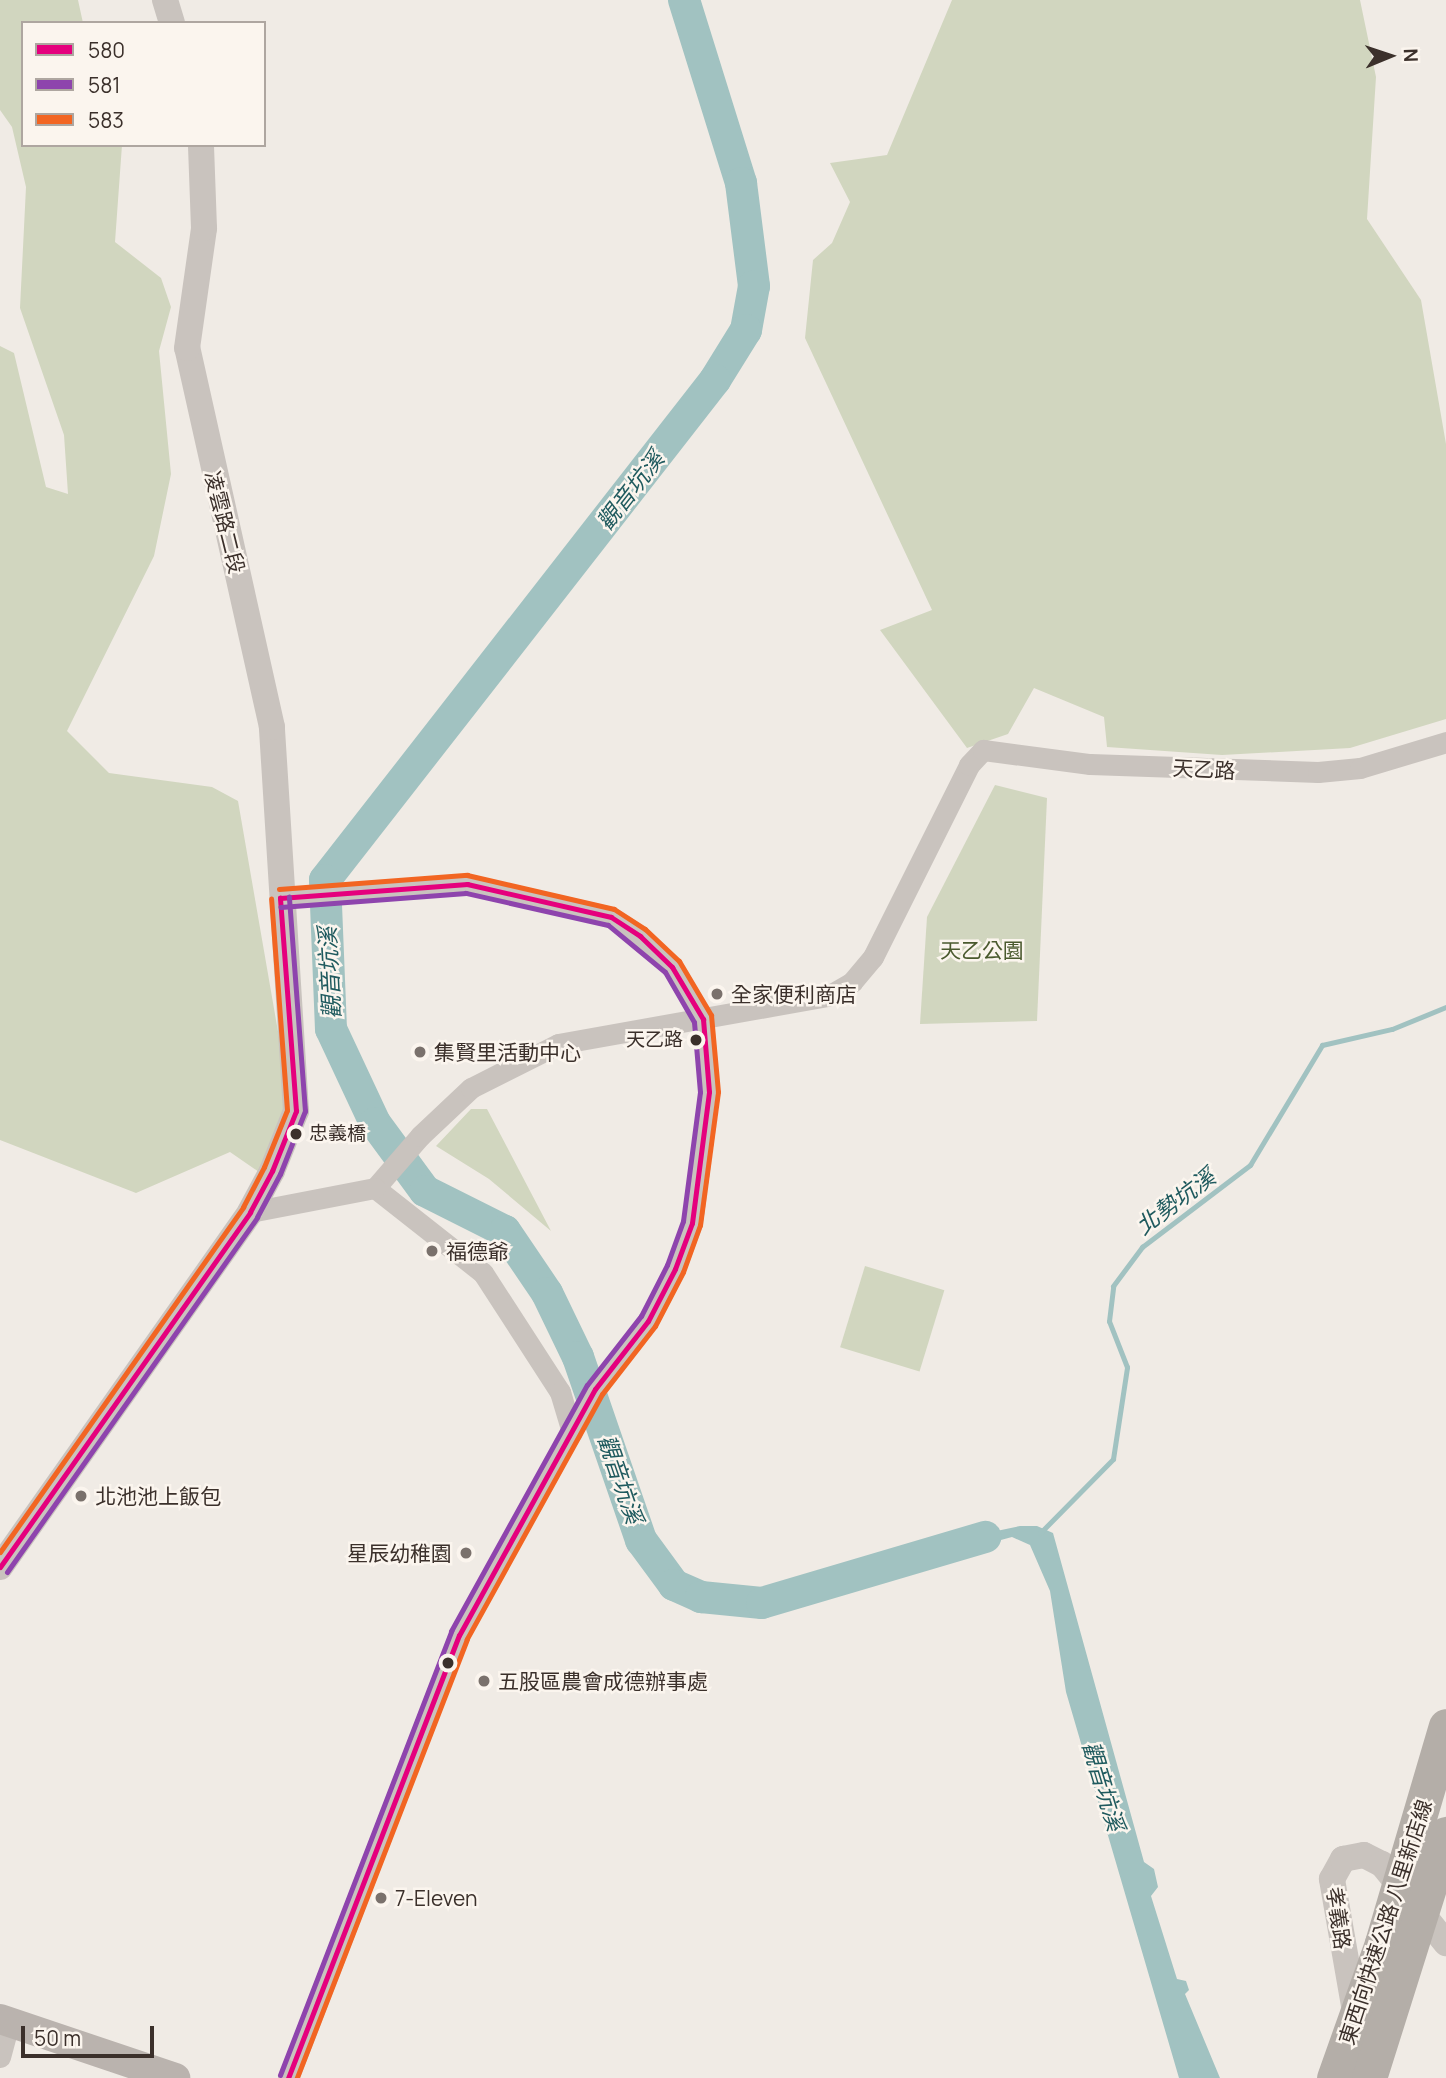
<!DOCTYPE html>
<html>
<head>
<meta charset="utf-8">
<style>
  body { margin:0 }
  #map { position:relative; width:1446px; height:2078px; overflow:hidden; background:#f0ebe5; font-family:Manrope,"Noto Sans TC",sans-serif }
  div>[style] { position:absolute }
  .green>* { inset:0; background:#d1d6bf; transform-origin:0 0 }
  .water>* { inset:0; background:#a1c2c1 }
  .stream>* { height:5px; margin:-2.5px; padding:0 2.5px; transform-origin:2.5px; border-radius:2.5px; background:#a1c2c1 }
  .river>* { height:32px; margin:-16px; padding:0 16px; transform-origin:16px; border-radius:16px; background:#a1c2c1 }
  .minor>* { height:21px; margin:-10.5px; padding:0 10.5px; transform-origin:10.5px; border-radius:10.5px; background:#c9c3be }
  .tertiary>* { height:26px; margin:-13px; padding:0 13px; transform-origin:13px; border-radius:13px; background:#c9c3be }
  .secondary>* { height:30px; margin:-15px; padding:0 15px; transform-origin:15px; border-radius:15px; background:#bab3ae }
  .trunk-bridge>* { height:35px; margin:-17.5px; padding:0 17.5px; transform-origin:17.5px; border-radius:17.5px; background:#b4aea8 }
  .bus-1>* { height:5px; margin:-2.5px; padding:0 2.5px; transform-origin:2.5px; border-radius:2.5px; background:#e5007d }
  .bus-2>* { height:5px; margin:-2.5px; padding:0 2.5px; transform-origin:2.5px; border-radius:2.5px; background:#8e44ad }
  .bus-3>* { height:5px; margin:-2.5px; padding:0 2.5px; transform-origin:2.5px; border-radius:2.5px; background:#f26522 }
  .dots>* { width:19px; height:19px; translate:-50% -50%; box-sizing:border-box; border:4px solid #fbf5ee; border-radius:50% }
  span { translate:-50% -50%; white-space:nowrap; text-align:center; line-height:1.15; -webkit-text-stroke:5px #fbf5ee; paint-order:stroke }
  .bus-label { font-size:19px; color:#3b302b }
  .right { translate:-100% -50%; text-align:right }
  .left { translate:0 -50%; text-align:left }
  .street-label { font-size:21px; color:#3b302b }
  .park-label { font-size:21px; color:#4a5a2e }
  .poi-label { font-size:21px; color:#3b302b }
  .water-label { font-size:23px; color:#1f5a5e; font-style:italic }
  .legend { position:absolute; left:21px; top:21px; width:245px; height:126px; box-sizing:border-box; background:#fbf5ee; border:2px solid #aea6a0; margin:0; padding:9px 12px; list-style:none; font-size:21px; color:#3b302b }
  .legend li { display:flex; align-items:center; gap:14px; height:35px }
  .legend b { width:35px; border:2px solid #aea6a0 }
  .north { position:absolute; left:1355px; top:21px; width:70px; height:70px; -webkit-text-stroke:5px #fbf5ee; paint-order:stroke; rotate:88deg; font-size:19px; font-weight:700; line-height:28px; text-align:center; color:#3b302b }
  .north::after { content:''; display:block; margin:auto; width:24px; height:32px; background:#3b302b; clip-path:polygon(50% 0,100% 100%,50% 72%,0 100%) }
  .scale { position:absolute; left:21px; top:2026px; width:133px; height:32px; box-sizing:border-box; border:4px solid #3b302b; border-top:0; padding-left:9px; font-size:21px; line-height:24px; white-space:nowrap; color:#3b302b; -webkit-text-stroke:5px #fbf5ee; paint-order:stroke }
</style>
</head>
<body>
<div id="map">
  <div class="green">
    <i style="clip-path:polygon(0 0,78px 0,83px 23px,23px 23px,23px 145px,122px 145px,115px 242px,161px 278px,171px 307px,159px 351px,171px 474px,154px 556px,67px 731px,109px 773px,212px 787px,238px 801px,289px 1095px,259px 1172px,230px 1152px,136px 1193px,0 1140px,0 346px,14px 353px,46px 487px,68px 494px,64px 435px,20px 308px,26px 187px,12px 127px,0 110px)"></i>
    <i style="clip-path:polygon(952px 0,1360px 0,1376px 77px,1367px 219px,1421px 300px,1446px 444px,1446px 719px,1350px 748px,1222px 755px,1107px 747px,1104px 717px,1034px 688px,1008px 734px,967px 748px,880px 630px,932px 610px,805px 338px,813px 260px,832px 243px,850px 202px,830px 163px,887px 155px)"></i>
    <i style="clip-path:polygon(995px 785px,1047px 798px,1037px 1021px,920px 1024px,927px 917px)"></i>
    <i style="clip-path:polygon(471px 1109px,487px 1109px,551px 1231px,489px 1179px,436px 1146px)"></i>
    <i style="left:865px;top:1266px;width:83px;height:85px;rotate:17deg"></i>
  </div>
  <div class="water">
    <i style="clip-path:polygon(1020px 1526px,1037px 1526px,1053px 1533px,1144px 1862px,1154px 1869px,1158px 1887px,1151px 1896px,1177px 1979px,1186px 1981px,1189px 1990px,1185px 1994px,1220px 2078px,1179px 2078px,1066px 1692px,1050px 1591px,1030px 1545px,1012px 1537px,949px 1554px,939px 1543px)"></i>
  </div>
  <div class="stream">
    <i style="left:1040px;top:1533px;width:104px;rotate:-45.4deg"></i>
    <i style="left:1113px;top:1459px;width:93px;rotate:-81.3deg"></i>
    <i style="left:1127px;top:1367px;width:49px;rotate:-111.4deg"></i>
    <i style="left:1109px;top:1321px;width:35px;rotate:-83deg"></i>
    <i style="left:1113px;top:1286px;width:49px;rotate:-53.4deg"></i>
    <i style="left:1142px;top:1247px;width:136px;rotate:-37.2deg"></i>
    <i style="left:1250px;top:1165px;width:140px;rotate:-59deg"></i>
    <i style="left:1322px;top:1045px;width:72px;rotate:-12.9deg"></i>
    <i style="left:1392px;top:1029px;width:58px;rotate:-22.2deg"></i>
  </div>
  <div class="river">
    <i style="left:684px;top:0;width:192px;rotate:72.7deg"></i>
    <i style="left:741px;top:183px;width:104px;rotate:82.8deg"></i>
    <i style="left:754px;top:286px;width:45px;rotate:100.3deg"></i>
    <i style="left:746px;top:330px;width:59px;rotate:121.8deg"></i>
    <i style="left:715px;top:380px;width:634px;rotate:127.95deg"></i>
    <i style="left:325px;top:880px;width:149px;rotate:87.7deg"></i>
    <i style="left:331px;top:1029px;width:104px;rotate:64.9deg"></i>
    <i style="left:375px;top:1123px;width:84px;rotate:53.7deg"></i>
    <i style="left:425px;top:1191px;width:89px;rotate:26.6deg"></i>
    <i style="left:505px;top:1231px;width:75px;rotate:55.9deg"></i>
    <i style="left:547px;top:1293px;width:71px;rotate:64.2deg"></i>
    <i style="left:578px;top:1357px;width:194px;rotate:71deg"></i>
    <i style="left:641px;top:1540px;width:56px;rotate:53.7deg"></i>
    <i style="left:674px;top:1585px;width:30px;rotate:24deg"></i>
    <i style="left:701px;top:1597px;width:61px;rotate:5.6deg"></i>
    <i style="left:762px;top:1603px;width:233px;rotate:-16.5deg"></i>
  </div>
  <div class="minor">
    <i style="left:280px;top:898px;width:188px;rotate:-4.3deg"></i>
    <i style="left:467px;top:884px;width:148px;rotate:12.9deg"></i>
    <i style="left:611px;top:917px;width:35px;rotate:33deg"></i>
    <i style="left:640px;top:936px;width:45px;rotate:44.1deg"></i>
    <i style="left:672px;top:967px;width:61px;rotate:59.2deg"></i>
    <i style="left:703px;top:1019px;width:73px;rotate:85.3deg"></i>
    <i style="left:709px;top:1092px;width:132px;rotate:97.4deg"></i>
    <i style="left:692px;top:1223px;width:49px;rotate:110.3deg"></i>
    <i style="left:675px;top:1269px;width:59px;rotate:117.4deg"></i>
    <i style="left:648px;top:1321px;width:86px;rotate:127.9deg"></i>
    <i style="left:595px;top:1389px;width:281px;rotate:118.9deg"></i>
    <i style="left:459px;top:1635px;width:475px;rotate:111.1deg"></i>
    <i style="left:375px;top:1188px;width:69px;rotate:-49.1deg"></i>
    <i style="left:420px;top:1136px;width:70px;rotate:-43.3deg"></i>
    <i style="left:471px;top:1088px;width:97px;rotate:-26.8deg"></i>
    <i style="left:558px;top:1044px;width:274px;rotate:-10.1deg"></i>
    <i style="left:828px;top:996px;width:28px;rotate:-30deg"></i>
    <i style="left:852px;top:982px;width:33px;rotate:-50deg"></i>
    <i style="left:873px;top:957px;width:215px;rotate:-63.4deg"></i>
    <i style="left:969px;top:765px;width:21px;rotate:-47deg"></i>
    <i style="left:983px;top:750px;width:108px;rotate:7.5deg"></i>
    <i style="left:1090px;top:764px;width:228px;rotate:2deg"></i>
    <i style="left:1318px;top:772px;width:42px;rotate:-5.4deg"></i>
    <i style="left:1360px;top:768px;width:90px;rotate:-16.8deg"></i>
    <i style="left:375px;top:1188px;width:137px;rotate:38.2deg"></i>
    <i style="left:483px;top:1273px;width:142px;rotate:57.1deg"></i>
    <i style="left:560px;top:1392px;width:42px;rotate:73.3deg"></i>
    <i style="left:250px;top:1212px;width:127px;rotate:-10.9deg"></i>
    <i style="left:0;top:2057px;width:35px;rotate:-75deg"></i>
  </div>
  <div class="tertiary">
    <i style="left:165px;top:0;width:24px;rotate:73deg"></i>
    <i style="left:0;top:1567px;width:434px;rotate:-54.8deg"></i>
    <i style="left:250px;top:1212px;width:47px;rotate:-61.8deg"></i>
    <i style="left:272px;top:1171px;width:65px;rotate:-68.2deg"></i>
    <i style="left:296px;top:1111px;width:385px;rotate:-93.6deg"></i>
    <i style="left:272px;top:727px;width:388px;rotate:-102.6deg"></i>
    <i style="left:187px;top:348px;width:121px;rotate:-81.9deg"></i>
    <i style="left:204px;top:228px;width:83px;rotate:-92.1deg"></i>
    <i style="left:1356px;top:2017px;width:140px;rotate:-99.9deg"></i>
    <i style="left:1332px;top:1879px;width:23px;rotate:-61deg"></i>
    <i style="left:1343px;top:1859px;width:21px;rotate:-11deg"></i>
    <i style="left:1364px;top:1855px;width:20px;rotate:27deg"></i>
    <i style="left:1382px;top:1864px;width:102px;rotate:51deg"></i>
  </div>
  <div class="secondary">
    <i style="left:0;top:2019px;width:185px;rotate:18.6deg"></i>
  </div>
  <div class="trunk-bridge">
    <i style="left:1334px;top:2078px;width:143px;rotate:-70.4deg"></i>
    <i style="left:1382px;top:1943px;width:226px;rotate:-73.6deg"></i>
    <i style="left:1369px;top:2078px;width:256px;rotate:-72.5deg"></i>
  </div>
  <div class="bus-1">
    <i style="left:280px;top:898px;width:188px;rotate:-4.3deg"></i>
    <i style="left:467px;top:884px;width:148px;rotate:12.9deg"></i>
    <i style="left:611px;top:917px;width:35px;rotate:33deg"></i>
    <i style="left:640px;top:936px;width:45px;rotate:44.1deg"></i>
    <i style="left:672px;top:967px;width:61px;rotate:59.2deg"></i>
    <i style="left:703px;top:1019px;width:73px;rotate:85.3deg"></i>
    <i style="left:709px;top:1092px;width:132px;rotate:97.4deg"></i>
    <i style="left:692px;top:1223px;width:49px;rotate:110.3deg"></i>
    <i style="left:675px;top:1269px;width:59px;rotate:117.4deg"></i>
    <i style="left:648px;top:1321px;width:86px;rotate:127.9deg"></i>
    <i style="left:595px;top:1389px;width:281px;rotate:118.9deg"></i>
    <i style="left:459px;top:1635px;width:475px;rotate:111.1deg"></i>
    <i style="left:0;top:1567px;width:434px;rotate:-54.8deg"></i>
    <i style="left:250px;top:1212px;width:47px;rotate:-61.8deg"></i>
    <i style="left:272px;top:1171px;width:65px;rotate:-68.2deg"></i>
    <i style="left:296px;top:1111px;width:214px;rotate:-94.3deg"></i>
  </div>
  <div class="bus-2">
    <i style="left:7px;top:1572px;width:434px;rotate:-54.8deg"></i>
    <i style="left:257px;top:1217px;width:49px;rotate:-61.9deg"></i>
    <i style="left:280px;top:1174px;width:68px;rotate:-68.4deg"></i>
    <i style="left:305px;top:1111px;width:215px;rotate:-94.3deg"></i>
    <i style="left:280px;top:2075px;width:476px;rotate:-68.9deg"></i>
    <i style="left:451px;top:1631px;width:281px;rotate:-61.1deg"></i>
    <i style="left:587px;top:1385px;width:88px;rotate:-52deg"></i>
    <i style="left:641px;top:1316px;width:57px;rotate:-63deg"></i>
    <i style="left:667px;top:1265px;width:47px;rotate:-70deg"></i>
    <i style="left:683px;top:1221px;width:130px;rotate:-82.5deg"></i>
    <i style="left:700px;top:1092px;width:70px;rotate:-94.9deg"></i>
    <i style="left:694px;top:1022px;width:58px;rotate:-120.1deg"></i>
    <i style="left:665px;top:972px;width:74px;rotate:-140.5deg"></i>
    <i style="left:608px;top:925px;width:146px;rotate:-167.3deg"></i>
    <i style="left:466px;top:893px;width:186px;rotate:175.7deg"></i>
  </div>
  <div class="bus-3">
    <i style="left:279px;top:889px;width:189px;rotate:-4.3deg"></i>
    <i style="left:467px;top:875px;width:151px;rotate:13deg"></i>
    <i style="left:614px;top:909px;width:37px;rotate:33deg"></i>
    <i style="left:645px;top:929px;width:47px;rotate:43.3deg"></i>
    <i style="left:679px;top:961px;width:63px;rotate:59.3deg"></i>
    <i style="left:711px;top:1015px;width:77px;rotate:84.8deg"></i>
    <i style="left:718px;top:1092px;width:134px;rotate:97.7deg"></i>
    <i style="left:700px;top:1225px;width:50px;rotate:109.9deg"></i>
    <i style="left:683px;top:1272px;width:61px;rotate:117.4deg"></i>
    <i style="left:655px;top:1326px;width:86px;rotate:127.9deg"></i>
    <i style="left:602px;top:1394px;width:280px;rotate:118.9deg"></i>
    <i style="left:467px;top:1639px;width:471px;rotate:111.2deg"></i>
    <i style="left:0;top:1552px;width:422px;rotate:-54.8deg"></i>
    <i style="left:243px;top:1207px;width:45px;rotate:-62.3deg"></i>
    <i style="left:264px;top:1167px;width:61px;rotate:-68deg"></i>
    <i style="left:287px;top:1110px;width:212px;rotate:-94.3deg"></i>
  </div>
  <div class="dots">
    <i style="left:717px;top:994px;background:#7a716c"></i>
    <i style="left:696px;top:1040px;background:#3b302b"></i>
    <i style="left:420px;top:1052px;background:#7a716c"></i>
    <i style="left:296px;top:1134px;background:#3b302b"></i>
    <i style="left:432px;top:1251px;background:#7a716c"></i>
    <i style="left:81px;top:1496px;background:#7a716c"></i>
    <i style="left:466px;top:1553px;background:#7a716c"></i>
    <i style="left:448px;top:1663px;background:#3b302b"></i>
    <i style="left:484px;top:1681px;background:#7a716c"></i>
    <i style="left:381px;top:1898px;background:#7a716c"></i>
  </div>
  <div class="bus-label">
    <span class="right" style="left:683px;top:1040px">天乙路</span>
    <span class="left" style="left:309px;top:1134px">忠義橋</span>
  </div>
  <div class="street-label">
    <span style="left:225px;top:522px;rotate:76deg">凌雲路二段</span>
    <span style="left:1204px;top:769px;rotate:3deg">天乙路</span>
    <span style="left:1339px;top:1918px;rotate:82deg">孝義路</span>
    <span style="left:1385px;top:1922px;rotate:-72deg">東西向快速公路 八里新店線</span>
  </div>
  <div class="park-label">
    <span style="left:982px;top:950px">天乙公園</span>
  </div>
  <div class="poi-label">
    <span class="left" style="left:731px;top:994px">全家便利商店</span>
    <span class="left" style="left:434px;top:1052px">集賢里活動中心</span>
    <span class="left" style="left:446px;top:1251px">福德爺</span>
    <span class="left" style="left:95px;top:1496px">北池池上飯包</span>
    <span class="right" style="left:452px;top:1553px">星辰幼稚園</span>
    <span class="left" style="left:498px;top:1681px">五股區農會成德辦事處</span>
    <span class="left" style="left:395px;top:1898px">7-Eleven</span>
  </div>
  <div class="water-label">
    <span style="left:630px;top:490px;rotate:-52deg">觀音坑溪</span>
    <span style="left:329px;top:973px;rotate:-93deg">觀音坑溪</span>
    <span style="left:1175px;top:1201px;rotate:-37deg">北勢坑溪</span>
    <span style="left:621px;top:1479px;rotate:71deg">觀音坑溪</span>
    <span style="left:1104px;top:1786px;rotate:73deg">觀音坑溪</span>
  </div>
  <ul class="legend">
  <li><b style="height:9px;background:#e5007d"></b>580</li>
  <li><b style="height:9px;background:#8e44ad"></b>581</li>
  <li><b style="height:9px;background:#f26522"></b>583</li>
  </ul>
  <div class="north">N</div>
  <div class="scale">50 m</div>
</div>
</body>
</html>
